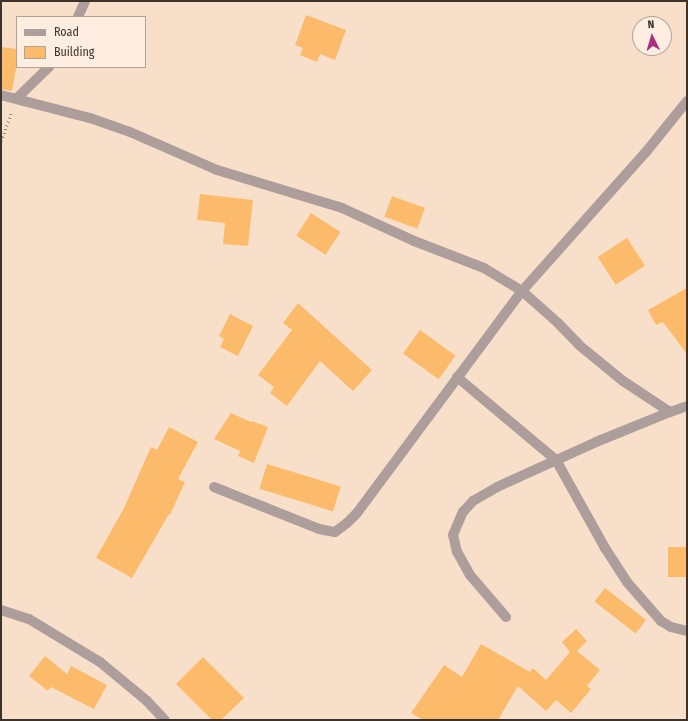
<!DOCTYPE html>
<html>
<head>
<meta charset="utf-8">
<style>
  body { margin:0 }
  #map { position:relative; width:688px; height:721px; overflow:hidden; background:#f7dfca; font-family:"Fira Sans Condensed",sans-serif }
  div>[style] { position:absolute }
  .building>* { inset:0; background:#fcbb6b; transform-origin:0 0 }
  .path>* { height:2.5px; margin-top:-1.25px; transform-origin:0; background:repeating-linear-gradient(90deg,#948476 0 1px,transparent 0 4px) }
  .street>* { height:10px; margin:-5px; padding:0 5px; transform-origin:5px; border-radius:5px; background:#ad9e9c }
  span { translate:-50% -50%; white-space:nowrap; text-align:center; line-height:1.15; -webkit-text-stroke:3.5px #fdeee1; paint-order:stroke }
  .frame { position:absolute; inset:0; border:2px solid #3d332b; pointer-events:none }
  .legend { position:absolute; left:16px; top:16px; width:130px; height:52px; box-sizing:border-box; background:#fdeee1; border:1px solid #b0a398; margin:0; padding:5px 7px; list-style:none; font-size:12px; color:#3d332b }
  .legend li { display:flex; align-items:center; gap:8px; height:20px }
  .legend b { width:20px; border:1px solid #b0a398 }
  .north { position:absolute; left:632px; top:16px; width:40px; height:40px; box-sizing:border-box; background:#fdeee1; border:1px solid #b0a398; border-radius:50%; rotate:355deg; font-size:11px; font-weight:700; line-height:16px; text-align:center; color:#3d332b }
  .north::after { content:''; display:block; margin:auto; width:14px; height:18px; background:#ab3082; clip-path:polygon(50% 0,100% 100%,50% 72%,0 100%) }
</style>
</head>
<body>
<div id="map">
  <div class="building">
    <i style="clip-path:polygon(306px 15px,346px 30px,335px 60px,320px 54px,317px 62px,300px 55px,303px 48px,295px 45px)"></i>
    <i style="clip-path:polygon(1px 47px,17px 49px,17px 63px,12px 91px,1px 89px)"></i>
    <i style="clip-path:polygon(200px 194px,253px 200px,248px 246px,223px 244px,225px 223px,197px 220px)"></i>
    <i style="left:392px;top:196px;width:35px;height:22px;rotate:20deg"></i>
    <i style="left:311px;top:213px;width:35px;height:27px;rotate:33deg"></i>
    <i style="left:627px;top:238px;width:33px;height:35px;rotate:57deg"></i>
    <i style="clip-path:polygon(687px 288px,687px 354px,663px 322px,656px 325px,648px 310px)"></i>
    <i style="clip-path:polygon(298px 303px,372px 370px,353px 391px,320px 361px,287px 406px,270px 393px,274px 387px,258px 375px,292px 330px,283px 323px)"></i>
    <i style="clip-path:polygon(230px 314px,253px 326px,238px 356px,220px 347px,224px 339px,219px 336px)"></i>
    <i style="left:420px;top:330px;width:44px;height:29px;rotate:36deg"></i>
    <i style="clip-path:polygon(231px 413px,251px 422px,252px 421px,268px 427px,254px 463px,238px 456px,240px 451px,214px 439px)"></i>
    <i style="clip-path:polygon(169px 427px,198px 442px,178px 479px,185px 482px,170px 515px,169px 514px,132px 578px,96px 558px,124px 508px,151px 447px,157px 450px)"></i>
    <i style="left:267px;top:464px;width:77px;height:26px;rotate:17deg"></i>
    <i style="left:668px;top:547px;width:19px;height:30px"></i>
    <i style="left:605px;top:588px;width:52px;height:17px;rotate:38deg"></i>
    <i style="clip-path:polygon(576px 629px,587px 641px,577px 651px,600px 670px,587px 686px,591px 689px,571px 713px,556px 700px,546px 711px,518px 686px,498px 720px,423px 720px,411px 713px,444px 665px,462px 677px,481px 644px,530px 672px,533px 668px,546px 680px,570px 652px,562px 642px)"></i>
    <i style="clip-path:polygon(45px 656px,67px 674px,71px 666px,107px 685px,94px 709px,51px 687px,48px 691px,29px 676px)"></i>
    <i style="clip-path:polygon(203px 657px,244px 698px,221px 720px,212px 720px,176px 684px)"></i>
  </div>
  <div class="path">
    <i style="left:1px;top:141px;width:29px;rotate:-70deg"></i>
  </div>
  <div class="street">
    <i style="left:78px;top:17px;width:17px;rotate:-66deg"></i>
    <i style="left:1px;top:95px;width:92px;rotate:14.5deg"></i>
    <i style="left:90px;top:118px;width:42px;rotate:19.3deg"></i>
    <i style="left:130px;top:132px;width:95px;rotate:23.6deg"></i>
    <i style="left:217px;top:170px;width:131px;rotate:16.9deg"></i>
    <i style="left:342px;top:208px;width:79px;rotate:24.6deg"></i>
    <i style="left:414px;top:241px;width:75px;rotate:21.1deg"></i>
    <i style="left:484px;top:268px;width:44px;rotate:31.2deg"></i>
    <i style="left:522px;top:291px;width:48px;rotate:41.6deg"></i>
    <i style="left:558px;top:323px;width:30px;rotate:46deg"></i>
    <i style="left:579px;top:345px;width:57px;rotate:39.3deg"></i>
    <i style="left:623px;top:381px;width:56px;rotate:33.4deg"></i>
    <i style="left:670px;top:412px;width:18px;rotate:-19deg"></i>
    <i style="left:17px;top:98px;width:45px;rotate:-44.1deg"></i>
    <i style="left:457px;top:377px;width:129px;rotate:40deg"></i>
    <i style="left:556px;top:460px;width:101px;rotate:60.9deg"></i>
    <i style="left:605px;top:548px;width:40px;rotate:57.1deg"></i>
    <i style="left:627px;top:582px;width:52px;rotate:48.9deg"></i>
    <i style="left:661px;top:621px;width:12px;rotate:31deg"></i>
    <i style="left:671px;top:627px;width:16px;rotate:14deg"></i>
    <i style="left:214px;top:487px;width:113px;rotate:21.8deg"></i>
    <i style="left:319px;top:529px;width:16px;rotate:11deg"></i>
    <i style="left:335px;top:532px;width:15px;rotate:-37deg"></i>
    <i style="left:347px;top:523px;width:14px;rotate:-45deg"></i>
    <i style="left:357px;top:513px;width:277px;rotate:-53.4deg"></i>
    <i style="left:522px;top:291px;width:186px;rotate:-48.3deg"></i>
    <i style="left:646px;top:152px;width:65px;rotate:-51.2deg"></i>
    <i style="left:1px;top:610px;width:29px;rotate:18deg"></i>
    <i style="left:29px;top:619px;width:83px;rotate:31.2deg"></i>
    <i style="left:100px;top:662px;width:61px;rotate:39.7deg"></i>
    <i style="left:147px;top:701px;width:26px;rotate:47deg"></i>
    <i style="left:506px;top:617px;width:55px;rotate:-130.6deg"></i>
    <i style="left:470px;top:575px;width:26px;rotate:-119deg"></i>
    <i style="left:457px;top:552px;width:17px;rotate:-103deg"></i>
    <i style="left:453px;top:535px;width:25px;rotate:-67deg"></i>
    <i style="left:463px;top:512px;width:15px;rotate:-48deg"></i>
    <i style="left:473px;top:501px;width:28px;rotate:-30deg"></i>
    <i style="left:497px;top:487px;width:109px;rotate:-24.4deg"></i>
    <i style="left:596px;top:442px;width:80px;rotate:-22.1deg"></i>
  </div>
  <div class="frame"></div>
  <ul class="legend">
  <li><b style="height:5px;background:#ad9e9c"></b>Road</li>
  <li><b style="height:11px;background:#fcbb6b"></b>Building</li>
  </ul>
  <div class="north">N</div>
</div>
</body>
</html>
